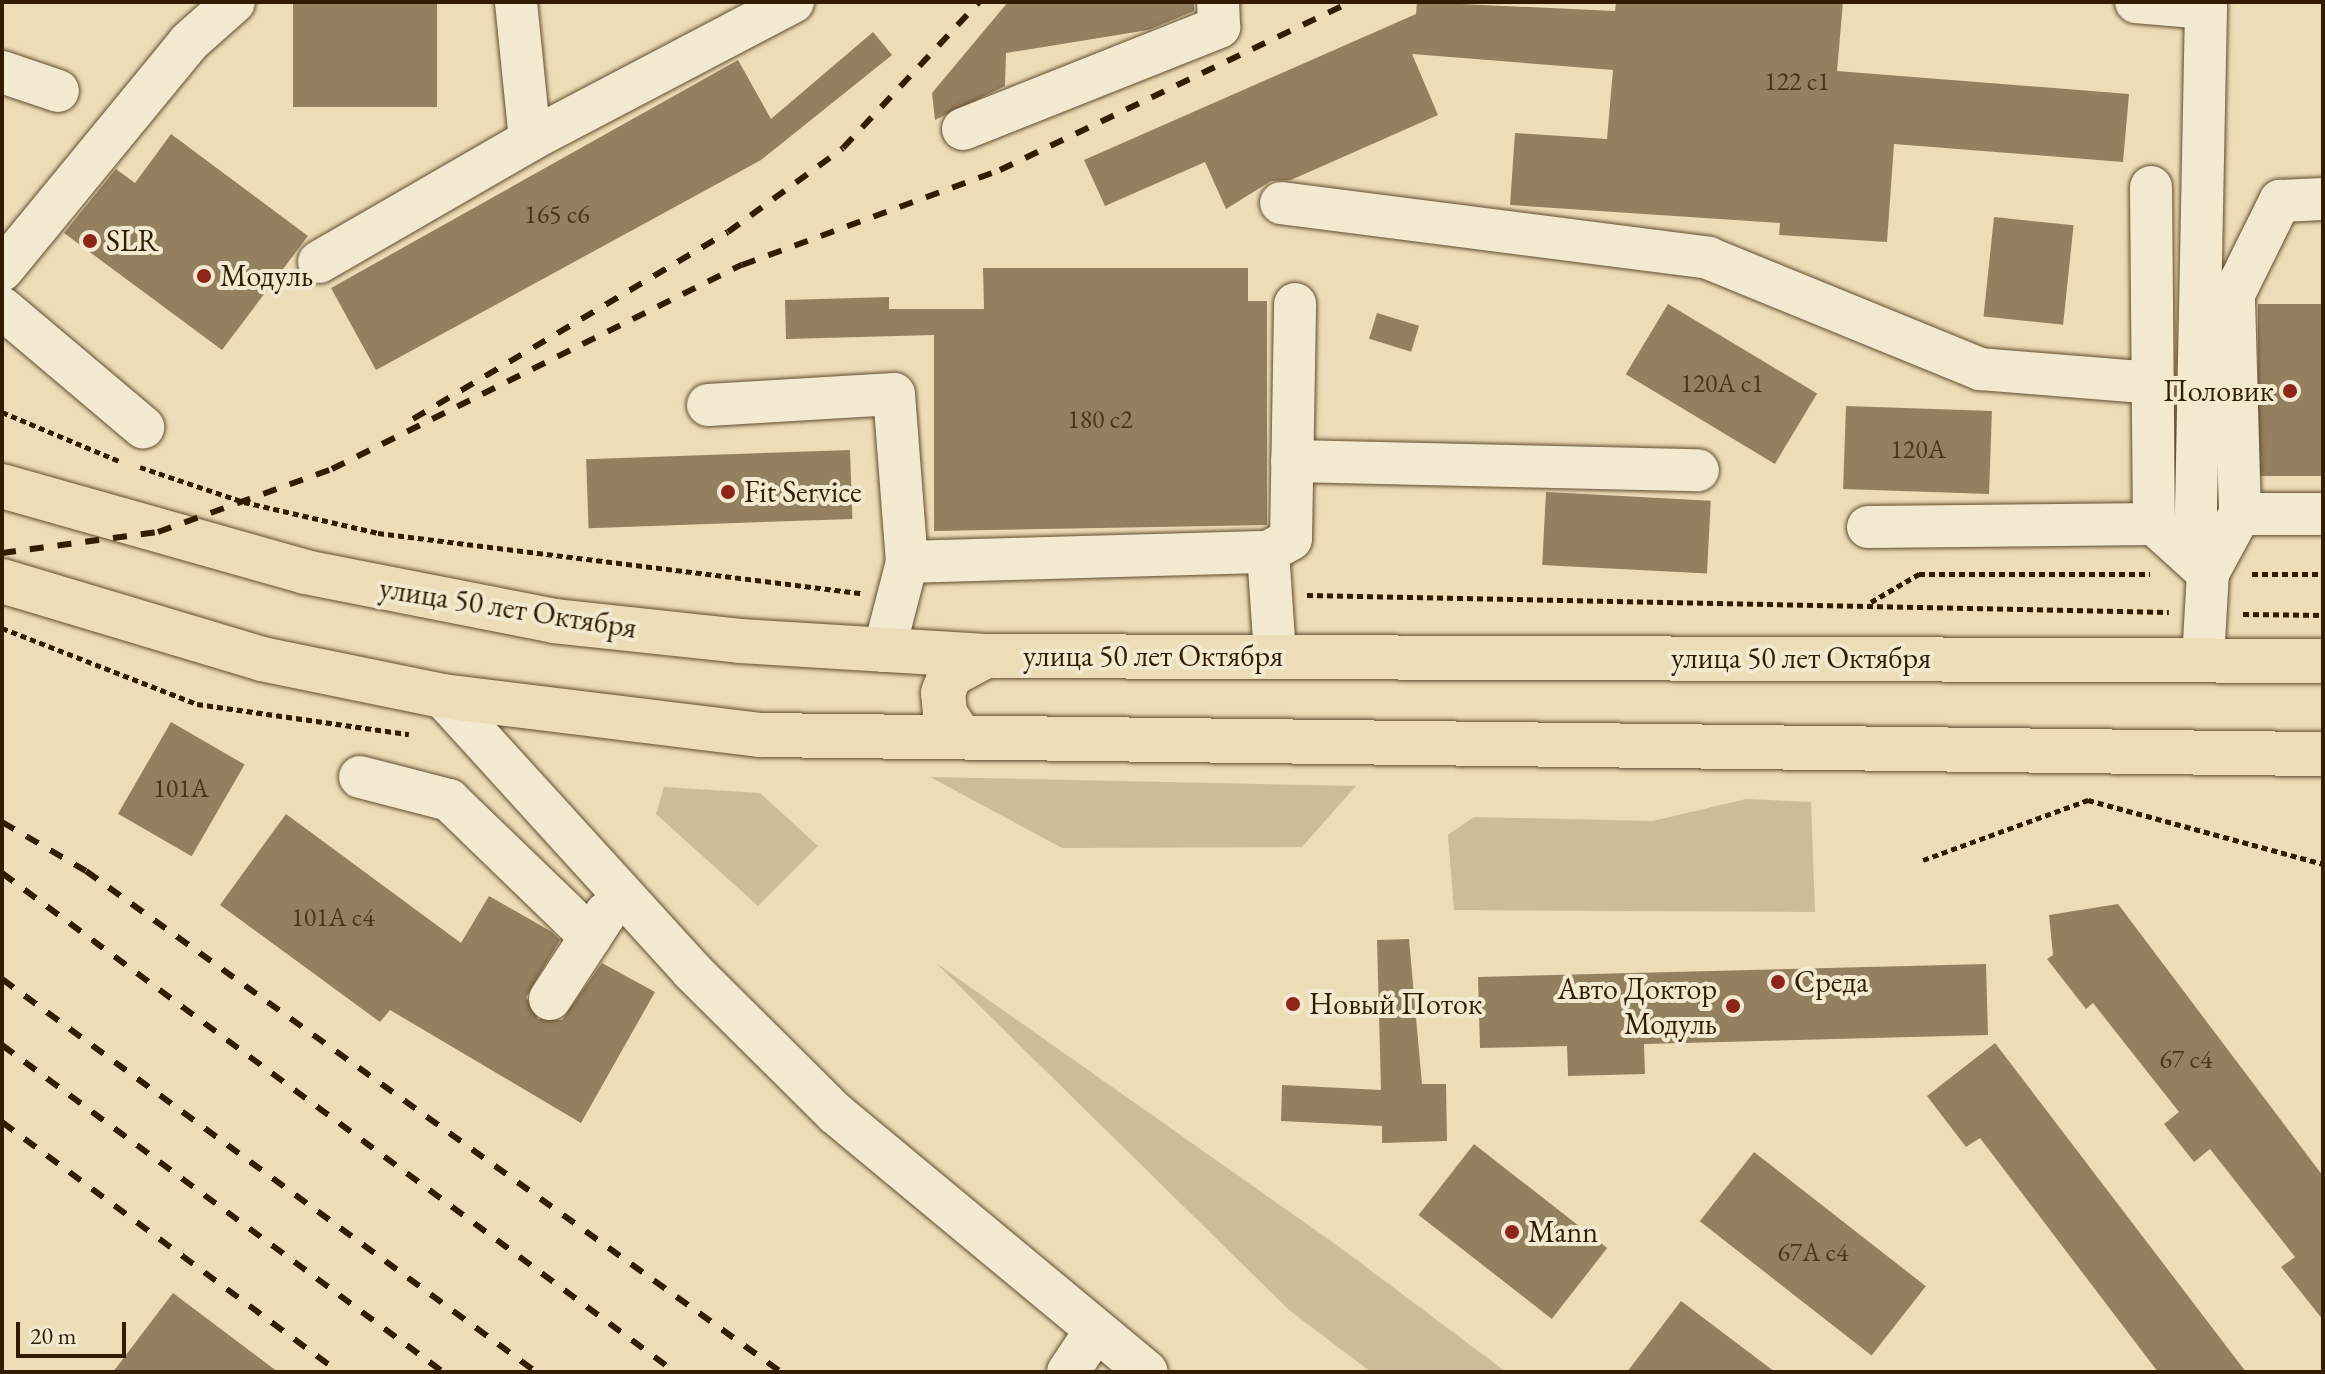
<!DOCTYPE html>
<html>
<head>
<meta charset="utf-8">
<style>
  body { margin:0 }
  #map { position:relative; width:2325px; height:1374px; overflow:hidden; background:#edddb7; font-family:"EB Garamond",serif }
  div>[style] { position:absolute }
  .green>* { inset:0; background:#cdbc98 }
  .building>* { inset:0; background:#93805f; transform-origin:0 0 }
  .path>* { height:5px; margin-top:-2.5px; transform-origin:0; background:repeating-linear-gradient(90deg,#321c00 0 6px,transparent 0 10px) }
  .roads { filter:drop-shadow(0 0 2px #614c2e) drop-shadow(0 0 2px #614c2e) }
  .minor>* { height:42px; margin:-21px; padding:0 21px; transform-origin:21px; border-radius:21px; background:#f3e9d0 }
  .major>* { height:44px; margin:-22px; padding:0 22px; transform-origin:22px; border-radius:22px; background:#edddb7 }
  .rail>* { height:6px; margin-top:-3px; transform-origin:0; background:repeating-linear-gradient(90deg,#321c00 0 14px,transparent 0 28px) }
  .dots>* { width:22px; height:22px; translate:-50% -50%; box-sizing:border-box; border:4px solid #f3e9d0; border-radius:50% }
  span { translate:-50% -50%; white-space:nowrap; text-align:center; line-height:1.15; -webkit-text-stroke:8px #f3e9d0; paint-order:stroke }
  .number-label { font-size:26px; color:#4a3518 }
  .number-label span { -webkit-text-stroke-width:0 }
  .poi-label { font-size:30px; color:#321c00 }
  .left { translate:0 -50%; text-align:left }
  .right { translate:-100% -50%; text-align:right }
  .street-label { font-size:30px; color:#321c00 }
  .frame { position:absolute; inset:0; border:4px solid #321c00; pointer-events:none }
  .scale { position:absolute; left:16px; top:1322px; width:110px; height:36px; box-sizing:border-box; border:4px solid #321c00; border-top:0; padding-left:10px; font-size:24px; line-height:28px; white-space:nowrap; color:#321c00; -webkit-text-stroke:6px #f3e9d0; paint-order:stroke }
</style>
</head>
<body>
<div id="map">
  <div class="green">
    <i style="clip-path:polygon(930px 777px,1356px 786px,1302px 847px,1062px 848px)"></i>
    <i style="clip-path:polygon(664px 787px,760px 793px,818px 846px,758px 906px,656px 814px)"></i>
    <i style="clip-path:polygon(1746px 799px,1811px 802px,1815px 912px,1454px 910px,1448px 835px,1474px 817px,1653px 821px)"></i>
    <i style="clip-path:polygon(936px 963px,1338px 1246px,1506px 1372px,1371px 1372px,1289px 1310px)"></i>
  </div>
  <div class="building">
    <i style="left:293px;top:2px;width:144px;height:105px"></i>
    <i style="clip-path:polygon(1008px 2px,1194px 2px,1194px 11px,1148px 30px,1006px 53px,1005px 86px,935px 120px,932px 93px)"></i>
    <i style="clip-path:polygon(1417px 2px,1615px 11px,1616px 2px,1843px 2px,1837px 71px,2129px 94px,2123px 162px,1894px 144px,1887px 242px,1779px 235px,1780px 223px,1510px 205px,1515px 133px,1607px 139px,1613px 70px,1412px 54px,1438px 115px,1291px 180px,1271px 181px,1226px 209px,1205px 162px,1105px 206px,1084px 160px,1416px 14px)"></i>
    <i style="clip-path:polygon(873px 32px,892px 55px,761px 160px,376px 370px,331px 288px,738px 60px,771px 119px)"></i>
    <i style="clip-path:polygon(171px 134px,308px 236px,222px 350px,64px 233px,116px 169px,135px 183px)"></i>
    <i style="left:1994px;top:217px;width:80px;height:100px;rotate:6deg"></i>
    <i style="clip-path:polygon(983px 268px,1248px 268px,1248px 301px,1267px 301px,1267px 525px,934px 531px,934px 335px,786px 339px,785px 300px,889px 297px,889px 309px,984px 309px)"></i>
    <i style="left:1668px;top:304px;width:174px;height:82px;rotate:31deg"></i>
    <i style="left:2323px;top:304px;width:172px;height:65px;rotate:90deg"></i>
    <i style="left:1377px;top:313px;width:44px;height:27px;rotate:17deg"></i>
    <i style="left:1846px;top:406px;width:146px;height:83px;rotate:2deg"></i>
    <i style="left:850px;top:450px;width:69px;height:264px;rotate:88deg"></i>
    <i style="left:1546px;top:492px;width:165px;height:73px;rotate:3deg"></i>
    <i style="left:171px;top:722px;width:85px;height:106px;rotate:30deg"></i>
    <i style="clip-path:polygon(286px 814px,461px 943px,489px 896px,552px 932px,560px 940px,526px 997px,538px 1019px,562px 1020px,602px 963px,655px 992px,581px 1123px,390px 1010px,380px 1022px,220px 905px)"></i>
    <i style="clip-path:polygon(2118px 904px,2323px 1176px,2323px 1320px,2281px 1267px,2295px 1257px,2210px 1149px,2194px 1162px,2164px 1124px,2179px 1112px,2093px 1003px,2086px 1009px,2047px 959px,2053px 955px,2049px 915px)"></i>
    <i style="clip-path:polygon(1409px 939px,1422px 1084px,1446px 1084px,1447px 1141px,1382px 1143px,1382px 1126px,1281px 1121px,1282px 1085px,1381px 1090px,1377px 940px)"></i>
    <i style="clip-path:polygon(1986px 964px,1988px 1035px,1644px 1044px,1645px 1074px,1568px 1076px,1567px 1046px,1480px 1048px,1478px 977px)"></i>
    <i style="clip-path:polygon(1995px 1043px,2246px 1372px,2158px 1372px,1980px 1138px,1966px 1147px,1927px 1096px)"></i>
    <i style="left:1474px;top:1144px;width:169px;height:90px;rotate:38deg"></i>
    <i style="left:1754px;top:1152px;width:218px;height:88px;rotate:38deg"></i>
    <i style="clip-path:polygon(173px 1293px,278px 1372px,113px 1372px)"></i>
    <i style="clip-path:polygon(1681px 1301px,1775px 1372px,1627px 1372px)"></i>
  </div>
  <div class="path">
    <i style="left:2px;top:412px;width:127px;rotate:22.7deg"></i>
    <i style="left:140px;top:467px;width:110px;rotate:18.6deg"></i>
    <i style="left:244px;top:502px;width:138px;rotate:13deg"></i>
    <i style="left:378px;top:533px;width:487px;rotate:7.1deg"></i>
    <i style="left:2252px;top:574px;width:71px"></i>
    <i style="left:1307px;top:595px;width:862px;rotate:1.13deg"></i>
    <i style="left:1871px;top:602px;width:56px;rotate:-30.3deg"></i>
    <i style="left:1919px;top:574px;width:231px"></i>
    <i style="left:2243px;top:614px;width:80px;rotate:0.7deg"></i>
    <i style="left:2px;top:628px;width:209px;rotate:21.3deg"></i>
    <i style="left:197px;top:704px;width:214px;rotate:8.1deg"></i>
    <i style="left:1923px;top:860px;width:176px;rotate:-20deg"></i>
    <i style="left:2088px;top:800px;width:244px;rotate:15.2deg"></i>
  </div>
  <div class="roads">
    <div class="minor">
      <i style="left:2136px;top:2px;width:70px;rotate:4.9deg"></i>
      <i style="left:2206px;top:8px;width:503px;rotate:91.14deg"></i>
      <i style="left:2196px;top:511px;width:63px;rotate:79deg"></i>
      <i style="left:2px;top:72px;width:59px;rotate:18.7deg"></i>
      <i style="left:963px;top:129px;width:276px;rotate:-21.7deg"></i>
      <i style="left:1219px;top:27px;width:25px;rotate:-92deg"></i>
      <i style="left:530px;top:140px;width:297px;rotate:-27.7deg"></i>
      <i style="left:2151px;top:187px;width:337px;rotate:89.5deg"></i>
      <i style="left:2154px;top:524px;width:73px;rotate:42.2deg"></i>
      <i style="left:1281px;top:203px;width:431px;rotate:7.3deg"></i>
      <i style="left:1708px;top:258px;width:294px;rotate:22.2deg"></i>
      <i style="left:1980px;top:369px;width:174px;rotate:4.6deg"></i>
      <i style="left:319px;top:262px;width:244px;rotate:-30deg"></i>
      <i style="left:530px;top:140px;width:139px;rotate:-95.8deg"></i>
      <i style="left:2px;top:270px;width:295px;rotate:-50.6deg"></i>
      <i style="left:189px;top:42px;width:60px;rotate:-41.6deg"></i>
      <i style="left:2px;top:308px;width:185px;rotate:40.2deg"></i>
      <i style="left:708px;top:405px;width:186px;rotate:-3.4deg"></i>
      <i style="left:894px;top:394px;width:169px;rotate:85.6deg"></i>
      <i style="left:907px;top:562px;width:92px;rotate:104.5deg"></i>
      <i style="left:1292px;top:461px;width:406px;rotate:1.3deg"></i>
      <i style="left:2240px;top:514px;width:220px;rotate:-91.6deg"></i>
      <i style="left:2234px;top:294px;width:104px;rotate:-63.7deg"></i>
      <i style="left:2280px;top:201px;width:43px;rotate:-2.7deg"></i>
      <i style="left:1868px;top:527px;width:286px;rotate:-0.6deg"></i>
      <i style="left:1268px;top:552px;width:26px;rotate:-29deg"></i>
      <i style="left:1291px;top:539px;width:235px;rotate:-89deg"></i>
      <i style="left:907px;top:562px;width:361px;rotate:-1.6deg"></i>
      <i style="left:1268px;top:552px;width:104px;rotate:86.1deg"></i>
      <i style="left:2203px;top:659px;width:86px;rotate:-86.7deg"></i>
      <i style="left:2208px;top:573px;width:67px;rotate:-61.5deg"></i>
      <i style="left:2240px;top:514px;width:83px"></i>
      <i style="left:442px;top:696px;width:372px;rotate:47.7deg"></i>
      <i style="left:692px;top:971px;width:202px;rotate:44.8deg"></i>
      <i style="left:835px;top:1113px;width:405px;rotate:39.7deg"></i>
      <i style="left:360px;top:777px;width:92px;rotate:14.5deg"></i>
      <i style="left:449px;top:800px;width:197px;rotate:44deg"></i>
      <i style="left:550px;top:999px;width:103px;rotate:-56.9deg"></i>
      <i style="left:1068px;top:1372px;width:47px;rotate:-56.3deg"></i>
    </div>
    <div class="major">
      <i style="left:2px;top:486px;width:315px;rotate:15.8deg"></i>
      <i style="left:305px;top:572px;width:254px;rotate:11.1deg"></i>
      <i style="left:554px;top:621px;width:187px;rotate:6.1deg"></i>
      <i style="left:740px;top:641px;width:246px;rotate:3.5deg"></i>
      <i style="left:986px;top:656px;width:1337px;rotate:0.21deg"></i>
      <i style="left:2px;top:581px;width:271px;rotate:16.7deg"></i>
      <i style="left:262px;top:659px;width:184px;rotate:11.6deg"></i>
      <i style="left:442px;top:696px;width:320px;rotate:7deg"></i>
      <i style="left:760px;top:735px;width:1563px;rotate:0.7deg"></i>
      <i style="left:960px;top:736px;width:27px;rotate:-124deg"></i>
      <i style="left:945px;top:714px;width:21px;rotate:-95deg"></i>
      <i style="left:943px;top:693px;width:19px;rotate:-69deg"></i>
      <i style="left:950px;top:675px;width:41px;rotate:-27.8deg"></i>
    </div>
  </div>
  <div class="rail">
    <i style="left:413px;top:419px;width:366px;rotate:-30.7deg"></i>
    <i style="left:728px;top:232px;width:142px;rotate:-36.1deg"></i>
    <i style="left:843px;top:148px;width:200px;rotate:-47deg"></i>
    <i style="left:2px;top:553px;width:157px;rotate:-7.7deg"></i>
    <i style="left:158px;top:532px;width:185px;rotate:-19.9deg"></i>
    <i style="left:332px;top:469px;width:458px;rotate:-26.5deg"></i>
    <i style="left:742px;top:265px;width:275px;rotate:-20.2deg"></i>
    <i style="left:1000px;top:170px;width:389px;rotate:-25.6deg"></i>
    <i style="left:2px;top:822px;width:97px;rotate:30.3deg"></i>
    <i style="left:86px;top:871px;width:857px;rotate:35.79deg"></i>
    <i style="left:2px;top:873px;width:838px;rotate:36.56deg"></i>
    <i style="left:2px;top:979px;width:663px;rotate:36.35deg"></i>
    <i style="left:2px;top:1045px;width:549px;rotate:36.56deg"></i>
    <i style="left:2px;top:1122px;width:420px;rotate:36.6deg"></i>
  </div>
  <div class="dots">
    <i style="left:90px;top:241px;background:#8f2418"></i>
    <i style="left:204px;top:276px;background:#8f2418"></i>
    <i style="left:2290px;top:391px;background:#8f2418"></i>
    <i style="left:728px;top:492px;background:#8f2418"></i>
    <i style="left:1778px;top:982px;background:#8f2418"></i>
    <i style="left:1293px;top:1004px;background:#8f2418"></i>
    <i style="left:1733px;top:1006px;background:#8f2418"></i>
    <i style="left:1512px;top:1232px;background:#8f2418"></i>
  </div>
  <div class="number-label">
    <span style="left:1797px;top:82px">122 с1</span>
    <span style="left:557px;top:215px">165 с6</span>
    <span style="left:1722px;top:384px">120А с1</span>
    <span style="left:1100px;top:420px">180 с2</span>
    <span style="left:1918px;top:450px">120А</span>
    <span style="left:181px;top:789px">101А</span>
    <span style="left:333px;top:918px">101А с4</span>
    <span style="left:2186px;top:1060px">67 с4</span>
    <span style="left:1813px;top:1253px">67А с4</span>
  </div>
  <div class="poi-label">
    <span class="left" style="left:106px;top:241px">SLR</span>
    <span class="left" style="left:220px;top:276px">Модуль</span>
    <span class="right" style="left:2274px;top:391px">Половик</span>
    <span class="left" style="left:744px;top:492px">Fit Service</span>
    <span class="left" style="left:1794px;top:982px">Среда</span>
    <span class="right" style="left:1717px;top:1006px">Авто Доктор<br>Модуль</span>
    <span class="left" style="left:1309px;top:1004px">Новый Поток</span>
    <span class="left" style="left:1528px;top:1232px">Mann</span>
  </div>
  <div class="street-label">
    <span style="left:508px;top:608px;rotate:9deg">улица 50 лет Октября</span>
    <span style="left:1153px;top:656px">улица 50 лет Октября</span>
    <span style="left:1801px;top:658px">улица 50 лет Октября</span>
  </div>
  <div class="frame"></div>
  <div class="scale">20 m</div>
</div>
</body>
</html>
